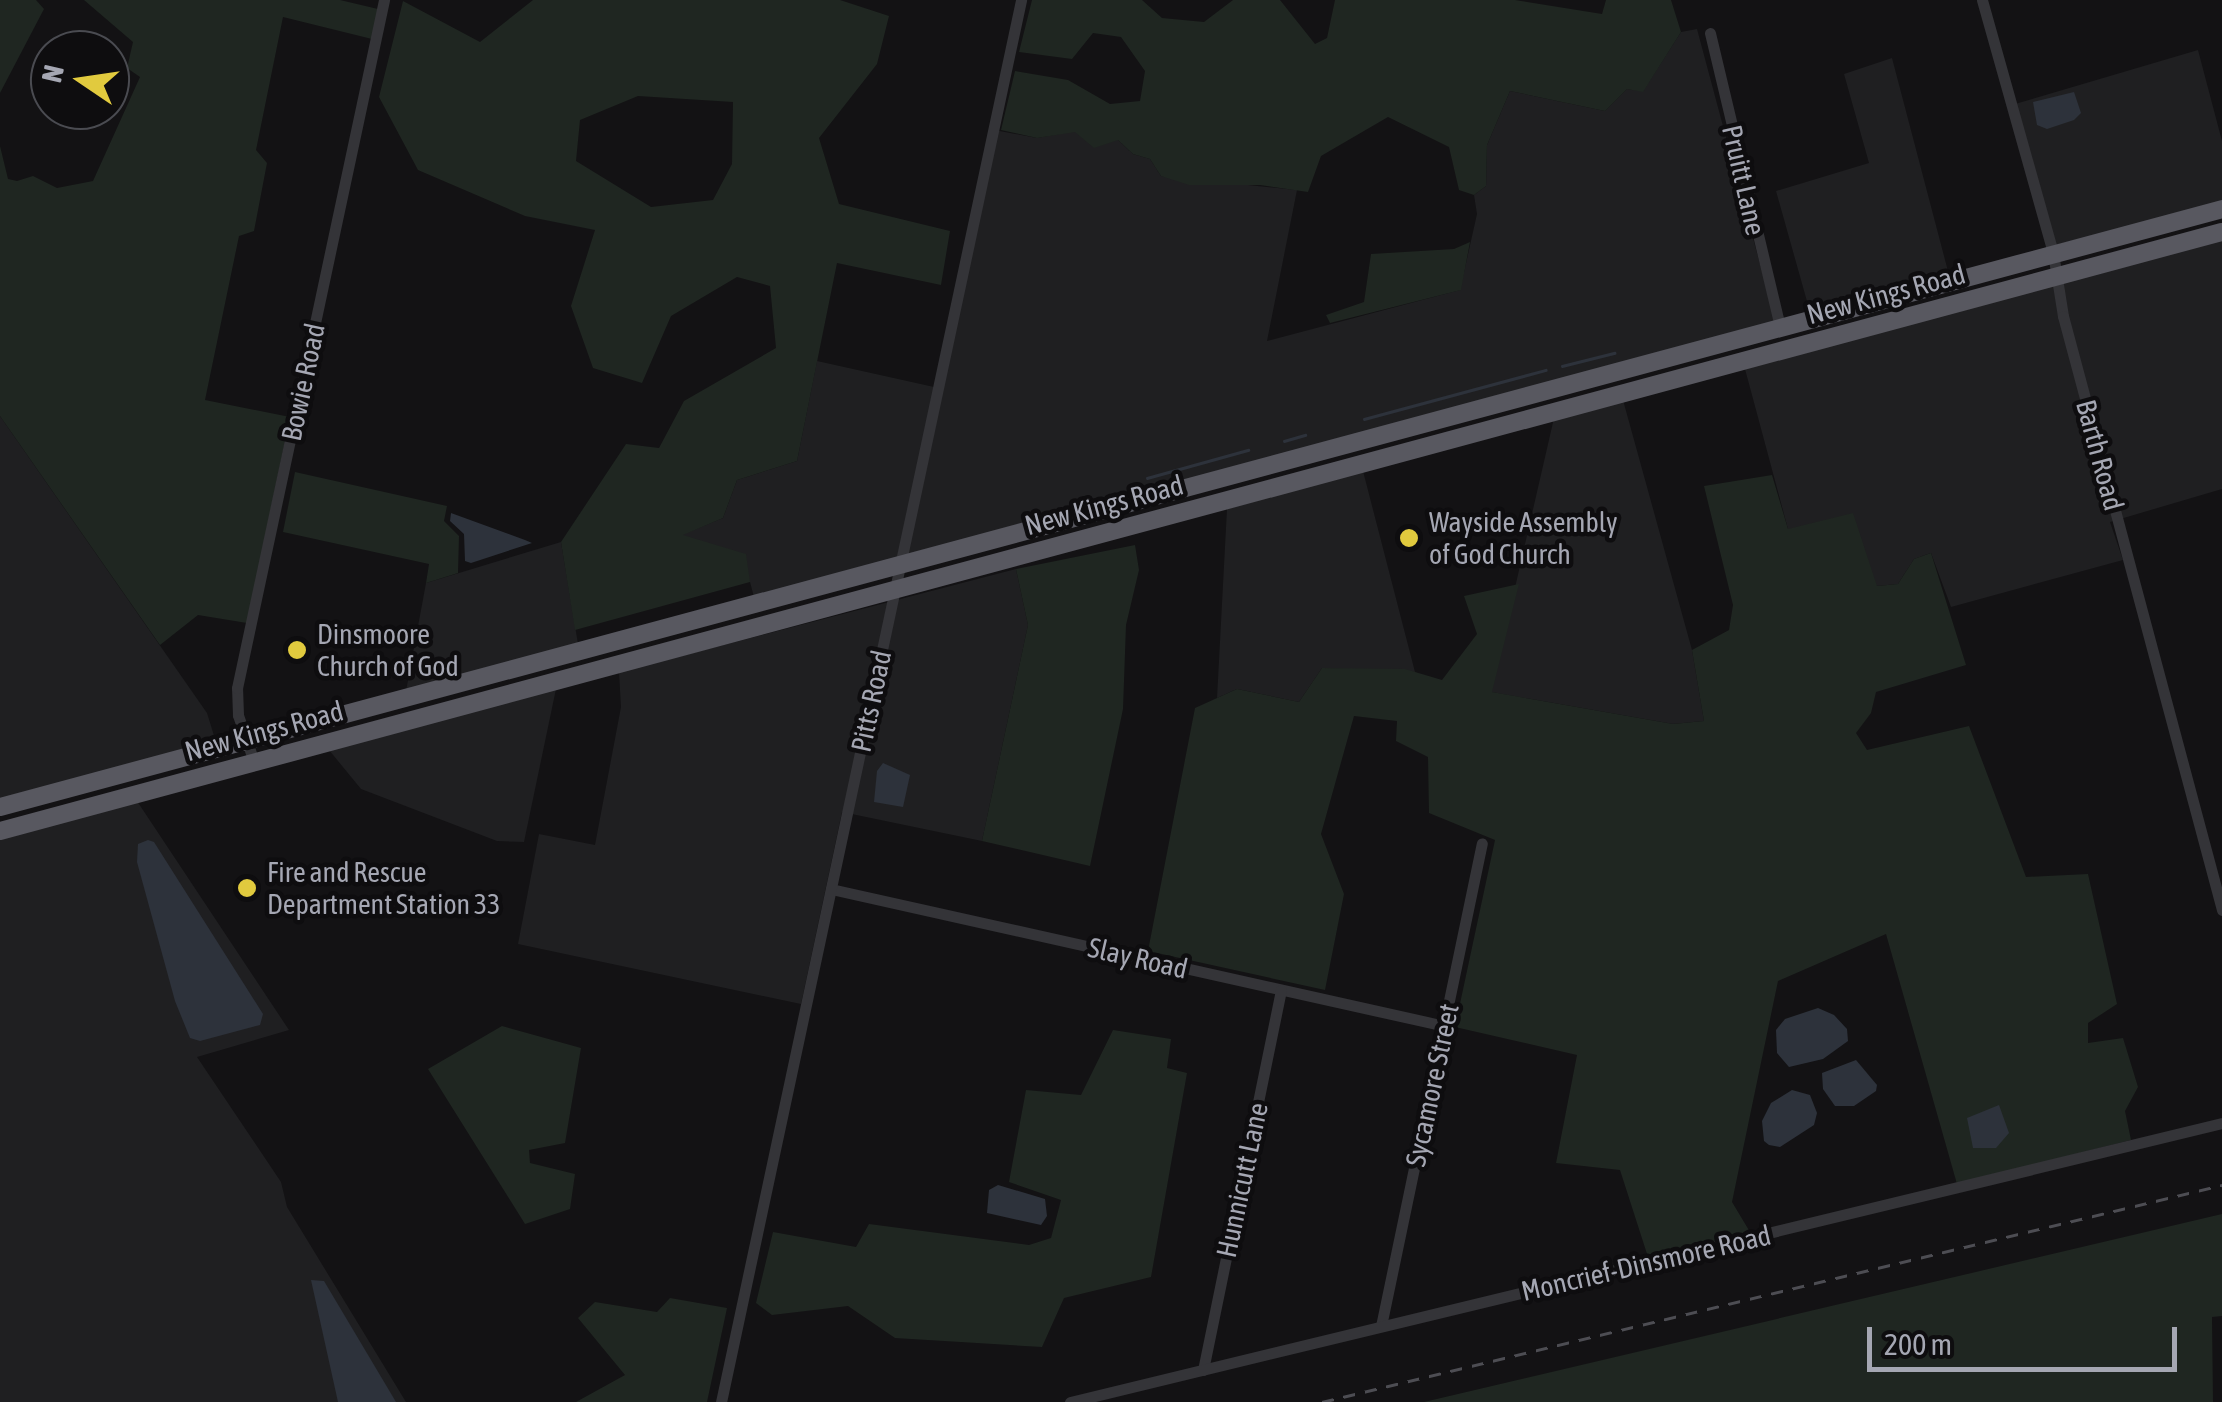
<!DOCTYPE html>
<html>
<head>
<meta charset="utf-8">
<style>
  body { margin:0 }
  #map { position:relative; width:2222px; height:1402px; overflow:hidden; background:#131214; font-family:"Asap Condensed",sans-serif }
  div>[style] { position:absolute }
  .built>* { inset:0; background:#1f1f21 }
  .green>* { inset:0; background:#1f2621 }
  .water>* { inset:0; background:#2d323b }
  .stream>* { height:2.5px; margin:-1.25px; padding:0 1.25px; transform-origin:1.25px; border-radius:1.25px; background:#2d323b }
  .minor>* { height:11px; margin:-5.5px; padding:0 5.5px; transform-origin:5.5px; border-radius:5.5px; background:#343438 }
  .trunk>* { height:18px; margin:-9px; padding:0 9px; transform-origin:9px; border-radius:9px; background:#585860 }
  .rail>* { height:2.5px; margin-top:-1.25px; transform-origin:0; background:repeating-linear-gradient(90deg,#4d4d53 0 12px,transparent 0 22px) }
  .dots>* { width:28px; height:28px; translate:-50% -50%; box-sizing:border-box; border:5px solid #0e0d0f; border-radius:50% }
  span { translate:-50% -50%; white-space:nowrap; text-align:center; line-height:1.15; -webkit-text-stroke:9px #0e0d0f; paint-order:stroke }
  .street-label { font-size:28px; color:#a5a7b3 }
  .poi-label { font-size:28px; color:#a5a7b3 }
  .left { translate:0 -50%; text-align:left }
  .north { position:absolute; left:30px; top:30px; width:100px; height:100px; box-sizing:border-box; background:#0e0d0f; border:2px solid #4a4b51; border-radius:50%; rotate:283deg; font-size:28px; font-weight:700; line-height:40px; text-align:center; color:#a5a7b3 }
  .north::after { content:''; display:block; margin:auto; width:35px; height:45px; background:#e1ca3e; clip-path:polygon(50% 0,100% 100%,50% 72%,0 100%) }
  .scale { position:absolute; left:1867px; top:1327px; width:310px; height:45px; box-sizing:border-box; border:5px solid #a5a7b3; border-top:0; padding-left:12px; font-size:30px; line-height:35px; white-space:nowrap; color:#a5a7b3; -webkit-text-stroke:8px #0e0d0f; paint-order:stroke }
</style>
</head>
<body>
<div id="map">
  <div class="built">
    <i style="clip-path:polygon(1697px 29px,1776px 324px,754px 597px,750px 582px,681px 535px,723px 518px,737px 480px,797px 461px,817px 361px,934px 387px,989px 129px,1037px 138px,1075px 131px,1118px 140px,1133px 154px,1150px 159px,1161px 176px,1297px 190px,1267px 341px,1460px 290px,1477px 214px,1474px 195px,1486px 186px,1487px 145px,1510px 91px,1605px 111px,1627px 89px,1643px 91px,1681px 32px)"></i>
    <i style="clip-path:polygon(2198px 50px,2222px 141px,2222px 203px,2055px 245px,2015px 104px)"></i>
    <i style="clip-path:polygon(1892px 58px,1949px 275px,1810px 312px,1776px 191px,1869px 163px,1844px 74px)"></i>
    <i style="clip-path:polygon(2222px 238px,2222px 489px,2110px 522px,2123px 560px,1951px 607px,1931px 553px,1914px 559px,1898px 584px,1877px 586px,1788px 529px,1745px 369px)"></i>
    <i style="clip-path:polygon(1623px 400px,1692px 650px,1704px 721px,1673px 724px,1491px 692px,1554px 418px)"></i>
    <i style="clip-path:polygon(0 416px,207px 713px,216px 742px,0 800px)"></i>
    <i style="clip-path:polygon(1363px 471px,1415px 672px,1322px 668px,1299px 702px,1237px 689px,1217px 698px,1227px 509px)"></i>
    <i style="clip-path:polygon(561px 542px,578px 644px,406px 691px,426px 583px)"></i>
    <i style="clip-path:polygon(1016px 569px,1028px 625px,982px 841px,842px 812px,801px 1004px,518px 944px,539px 834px,595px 845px,621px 707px,619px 672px)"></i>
    <i style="clip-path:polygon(556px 689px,524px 842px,497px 841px,361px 789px,329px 750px)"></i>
    <i style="clip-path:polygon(137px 801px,289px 1030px,197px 1057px,281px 1182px,287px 1207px,406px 1402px,0 1402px,0 838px)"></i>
  </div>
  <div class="green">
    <i style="clip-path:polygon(0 0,36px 0,44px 9px,0 93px)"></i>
    <i style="clip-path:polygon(84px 0,340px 0,378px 9px,372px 39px,283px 17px,256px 150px,267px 163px,254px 231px,239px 236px,205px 400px,290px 417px,247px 623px,198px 615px,160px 645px,0 416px,0 146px,8px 179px,17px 181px,33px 176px,57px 188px,93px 181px,140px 77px,127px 68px,133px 42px)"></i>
    <i style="clip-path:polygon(evenodd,533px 0,840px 0,889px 16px,877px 64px,819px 138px,839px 204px,950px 231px,941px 285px,837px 263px,797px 461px,737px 480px,723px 518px,683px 535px,746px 554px,750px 582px,575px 630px,561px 542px,626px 444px,659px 448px,684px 401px,776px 348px,770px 286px,737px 277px,671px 316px,642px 383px,593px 368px,571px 306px,595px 230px,525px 216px,418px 170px,379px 97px,403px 1px,480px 42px,533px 0,638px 96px,733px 102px,732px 164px,713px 200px,651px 207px,576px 161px,580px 120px,638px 96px)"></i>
    <i style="clip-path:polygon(1032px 0,1142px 0,1162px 18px,1204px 22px,1233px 0,1280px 0,1315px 44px,1327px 38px,1335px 0,1515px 0,1602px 14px,1606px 0,1671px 0,1681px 32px,1643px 92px,1627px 89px,1605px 111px,1510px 91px,1487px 145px,1486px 186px,1474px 195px,1459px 190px,1449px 147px,1388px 117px,1321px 156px,1308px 192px,1260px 185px,1189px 185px,1161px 176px,1150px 159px,1133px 154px,1118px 140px,1094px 148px,1075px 132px,1037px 138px,1001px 130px,1015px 71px,1068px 80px,1110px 104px,1140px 101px,1145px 71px,1121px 37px,1093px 33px,1072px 59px,1019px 52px)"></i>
    <i style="clip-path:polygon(1470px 242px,1461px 290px,1330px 323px,1326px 315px,1364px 302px,1371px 254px,1454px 249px)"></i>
    <i style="clip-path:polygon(295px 472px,447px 506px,444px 521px,459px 536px,458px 573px,426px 583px,429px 564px,283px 532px)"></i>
    <i style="clip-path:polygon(1772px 475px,1788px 529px,1853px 513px,1877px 586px,1898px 584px,1914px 559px,1931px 553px,1966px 665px,1876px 692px,1871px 713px,1856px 733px,1867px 750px,1969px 726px,2026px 877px,2088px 874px,2117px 1004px,2088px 1023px,2088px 1043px,2123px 1038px,2138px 1087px,2125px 1111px,2131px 1140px,1957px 1184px,1886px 934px,1778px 981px,1732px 1202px,1750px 1232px,1648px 1257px,1620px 1170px,1556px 1163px,1577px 1055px,1455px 1027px,1495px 840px,1429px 813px,1428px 757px,1396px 741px,1397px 721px,1354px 716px,1321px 834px,1344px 894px,1325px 990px,1148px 951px,1195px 708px,1237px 689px,1299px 702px,1322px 668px,1405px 669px,1442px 680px,1477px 634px,1464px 596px,1519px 584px,1492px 692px,1673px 724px,1704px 721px,1692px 650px,1729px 630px,1733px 605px,1704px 486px)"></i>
    <i style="clip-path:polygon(1135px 545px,1139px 570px,1126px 625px,1123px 709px,1090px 866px,982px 841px,1028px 625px,1016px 569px)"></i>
    <i style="clip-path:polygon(502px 1026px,581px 1048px,565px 1143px,529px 1150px,530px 1163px,575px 1174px,570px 1209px,525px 1224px,428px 1069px)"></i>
    <i style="clip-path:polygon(1113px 1030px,1171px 1039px,1167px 1068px,1187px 1073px,1151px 1277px,1064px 1298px,1042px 1347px,895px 1338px,848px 1306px,772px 1315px,756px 1303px,773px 1232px,856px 1247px,869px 1224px,1029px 1245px,1051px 1238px,1061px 1200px,1009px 1182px,1026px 1090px,1081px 1095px)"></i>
    <i style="clip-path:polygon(2222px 1214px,2222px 1316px,2212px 1317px,2213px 1402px,1424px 1402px)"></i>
    <i style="clip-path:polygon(670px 1298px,727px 1308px,707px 1402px,576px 1402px,625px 1375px,578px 1318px,595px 1302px,657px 1312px)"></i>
  </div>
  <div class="water">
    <i style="clip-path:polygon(2074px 92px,2081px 113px,2074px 120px,2047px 129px,2037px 125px,2033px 102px)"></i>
    <i style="clip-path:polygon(451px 513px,525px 540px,532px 543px,471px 563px,465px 561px,464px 534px,450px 521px)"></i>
    <i style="clip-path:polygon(883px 763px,910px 775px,903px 807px,874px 802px,877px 771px)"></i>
    <i style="clip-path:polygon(148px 840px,154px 842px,263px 1014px,260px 1025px,200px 1041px,190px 1038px,175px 1001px,137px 862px,138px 844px)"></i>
    <i style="clip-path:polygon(1818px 1008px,1834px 1015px,1847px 1029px,1848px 1041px,1823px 1059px,1789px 1067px,1777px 1053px,1776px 1030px,1785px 1019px)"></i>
    <i style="clip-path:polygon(1856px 1060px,1877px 1085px,1876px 1091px,1854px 1106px,1835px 1106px,1823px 1089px,1822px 1073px)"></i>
    <i style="clip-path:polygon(1792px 1090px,1810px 1095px,1817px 1113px,1814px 1125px,1780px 1147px,1769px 1145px,1764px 1141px,1762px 1121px,1771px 1103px)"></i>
    <i style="clip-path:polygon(1999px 1105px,2009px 1133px,1996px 1148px,1973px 1148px,1967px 1118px)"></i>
    <i style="clip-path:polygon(998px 1185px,1045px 1199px,1047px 1216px,1041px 1225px,987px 1213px,989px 1190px)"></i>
    <i style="clip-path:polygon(311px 1280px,324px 1281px,396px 1402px,338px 1402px)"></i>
  </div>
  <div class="stream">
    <i style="left:1562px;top:366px;width:54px;rotate:-14deg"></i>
    <i style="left:1364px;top:419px;width:188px;rotate:-15.1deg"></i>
    <i style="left:1284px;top:441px;width:22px;rotate:-16deg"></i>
    <i style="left:1147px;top:478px;width:105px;rotate:-15.5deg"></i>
  </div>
  <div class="minor">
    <i style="left:1982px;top:0;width:263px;rotate:74.3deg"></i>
    <i style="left:2053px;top:253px;width:64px;rotate:81deg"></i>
    <i style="left:2063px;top:316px;width:615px;rotate:75.01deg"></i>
    <i style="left:1710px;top:33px;width:302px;rotate:76.6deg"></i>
    <i style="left:254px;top:762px;width:50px;rotate:-108.8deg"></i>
    <i style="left:238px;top:715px;width:27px;rotate:-92deg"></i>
    <i style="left:237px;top:688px;width:704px;rotate:-77.94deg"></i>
    <i style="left:831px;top:889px;width:629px;rotate:12.58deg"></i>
    <i style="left:1381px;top:1326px;width:493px;rotate:-78.2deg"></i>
    <i style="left:1203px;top:1370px;width:388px;rotate:-78.4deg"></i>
    <i style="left:721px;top:1402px;width:1434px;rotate:-77.92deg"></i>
    <i style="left:1070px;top:1402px;width:1185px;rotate:-13.61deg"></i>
  </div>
  <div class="trunk">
    <i style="left:0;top:807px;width:2301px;rotate:-15.06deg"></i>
    <i style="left:0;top:831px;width:2301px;rotate:-15.09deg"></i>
  </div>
  <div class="rail">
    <i style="left:1322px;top:1402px;width:926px;rotate:-13.56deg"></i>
  </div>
  <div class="dots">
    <i style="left:1409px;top:538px;background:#e1ca3e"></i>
    <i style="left:297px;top:650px;background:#e1ca3e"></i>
    <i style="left:247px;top:888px;background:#e1ca3e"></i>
  </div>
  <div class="street-label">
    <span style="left:1744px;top:180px;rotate:77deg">Pruitt Lane</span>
    <span style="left:1886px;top:294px;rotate:-15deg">New Kings Road</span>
    <span style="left:303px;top:382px;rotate:-78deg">Bowie Road</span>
    <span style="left:2100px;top:455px;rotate:75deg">Barth Road</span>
    <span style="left:1104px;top:505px;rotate:-15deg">New Kings Road</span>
    <span style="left:871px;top:701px;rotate:-78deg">Pitts Road</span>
    <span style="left:264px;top:731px;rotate:-15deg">New Kings Road</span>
    <span style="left:1138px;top:958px;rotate:13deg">Slay Road</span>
    <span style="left:1432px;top:1085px;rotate:-78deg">Sycamore Street</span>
    <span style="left:1242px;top:1180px;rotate:-78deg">Hunnicutt Lane</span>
    <span style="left:1646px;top:1263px;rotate:-13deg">Moncrief-Dinsmore Road</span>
  </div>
  <div class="poi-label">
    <span class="left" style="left:1429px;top:538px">Wayside Assembly<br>of God Church</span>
    <span class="left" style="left:317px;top:650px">Dinsmoore<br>Church of God</span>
    <span class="left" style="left:267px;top:888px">Fire and Rescue<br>Department Station 33</span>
  </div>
  <div class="north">N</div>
  <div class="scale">200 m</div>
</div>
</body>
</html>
